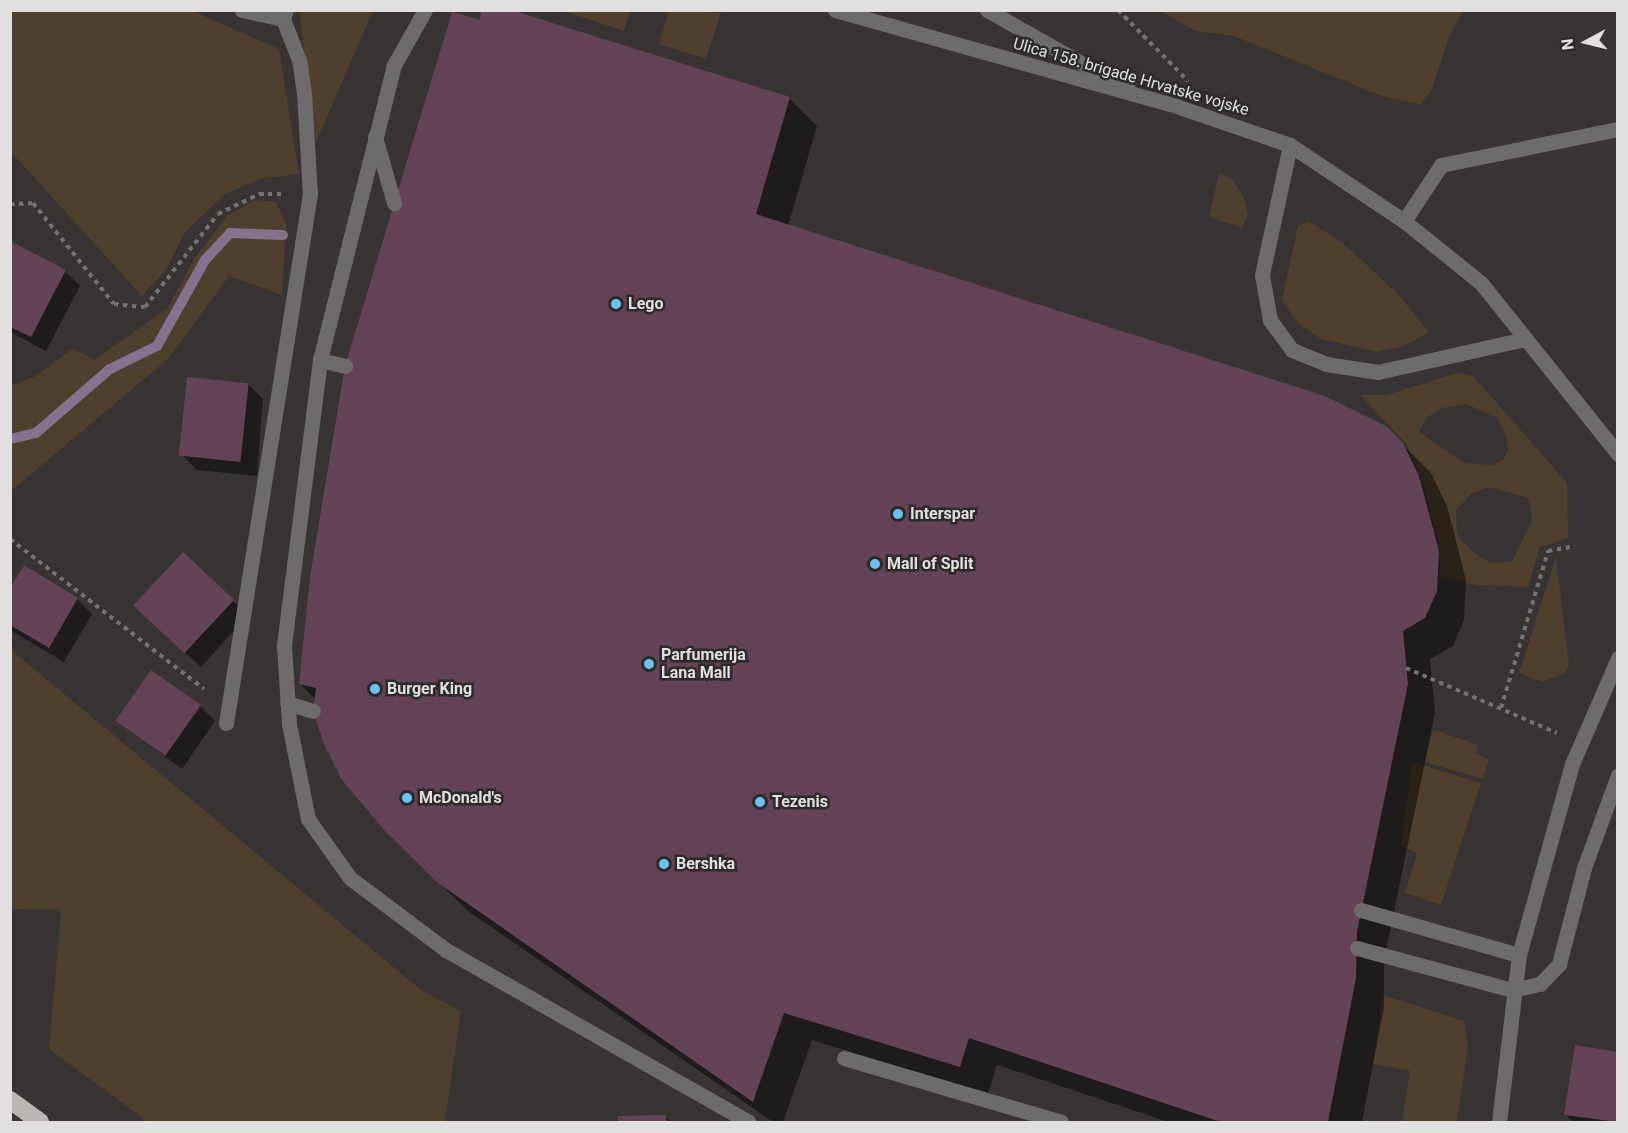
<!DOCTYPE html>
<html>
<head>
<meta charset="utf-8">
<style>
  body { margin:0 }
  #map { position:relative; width:1628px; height:1133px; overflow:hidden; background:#383434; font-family:Roboto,sans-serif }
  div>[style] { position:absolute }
  .green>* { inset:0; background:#503f2c }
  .shadow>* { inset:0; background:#0007 }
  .stream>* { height:10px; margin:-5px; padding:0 5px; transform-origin:5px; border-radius:5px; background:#87718f }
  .building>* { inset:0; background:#634355; transform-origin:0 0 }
  .path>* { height:4px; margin-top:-2px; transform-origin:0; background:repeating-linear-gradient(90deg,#747171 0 4.5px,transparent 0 9px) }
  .lane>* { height:15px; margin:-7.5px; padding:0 7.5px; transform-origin:7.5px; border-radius:7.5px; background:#6d6b6b }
  .street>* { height:15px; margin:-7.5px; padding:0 7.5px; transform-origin:7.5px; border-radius:7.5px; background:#6d6b6b }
  .highway>* { height:18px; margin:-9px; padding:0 9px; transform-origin:9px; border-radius:9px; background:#bab6b4 }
  .dots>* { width:16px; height:16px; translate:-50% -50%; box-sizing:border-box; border:3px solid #2d2a2a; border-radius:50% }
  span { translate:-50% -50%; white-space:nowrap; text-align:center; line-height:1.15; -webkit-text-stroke:5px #2d2a2a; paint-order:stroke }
  .street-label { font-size:16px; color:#e1dfdf }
  .poi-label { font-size:16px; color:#e1dfdf; font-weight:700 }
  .left { translate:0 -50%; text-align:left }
  .frame { position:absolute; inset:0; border:12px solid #e1dfdf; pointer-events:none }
  .north { position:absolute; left:1556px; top:12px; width:60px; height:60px; -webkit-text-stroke:4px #2d2a2a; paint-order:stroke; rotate:263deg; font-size:16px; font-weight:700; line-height:24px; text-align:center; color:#e1dfdf }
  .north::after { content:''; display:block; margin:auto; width:21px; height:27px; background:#e1dfdf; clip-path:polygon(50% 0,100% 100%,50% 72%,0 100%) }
</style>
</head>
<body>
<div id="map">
  <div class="green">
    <i style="clip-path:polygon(11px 10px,193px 11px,279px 49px,299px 174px,260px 179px,224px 195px,185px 232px,166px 270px,142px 296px,11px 152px)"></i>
    <i style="clip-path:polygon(669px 10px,721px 13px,706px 59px,659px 44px)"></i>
    <i style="clip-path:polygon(301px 11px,373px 11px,316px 142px,300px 16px)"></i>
    <i style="clip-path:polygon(564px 11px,630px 11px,624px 31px)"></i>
    <i style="clip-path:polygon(1160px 11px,1463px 10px,1463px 11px,1449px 37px,1432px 89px,1421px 104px,1387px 98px,1234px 36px,1196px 31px)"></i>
    <i style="clip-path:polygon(1219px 173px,1233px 180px,1244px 198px,1248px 215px,1242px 228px,1209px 217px)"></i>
    <i style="clip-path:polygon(256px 200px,276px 202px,286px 224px,282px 295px,229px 276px,168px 359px,11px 491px,11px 385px,34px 377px,73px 348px,94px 360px,168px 308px,194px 259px,227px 216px)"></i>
    <i style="clip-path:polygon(1309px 221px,1344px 244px,1397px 293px,1429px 332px,1404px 346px,1377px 352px,1321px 339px,1296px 321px,1282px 300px,1298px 226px)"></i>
    <i style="clip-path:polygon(evenodd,1456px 373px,1473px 376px,1567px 483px,1568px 538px,1540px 547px,1528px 587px,1477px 585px,1440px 576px,1440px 550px,1421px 476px,1405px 442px,1360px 395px,1387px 395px,1456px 373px,1466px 404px,1497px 417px,1506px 436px,1508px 451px,1503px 460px,1492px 465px,1464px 463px,1419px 432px,1426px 418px,1442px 408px,1466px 404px,1456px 373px,1489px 487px,1528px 498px,1532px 520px,1512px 562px,1491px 563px,1474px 553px,1457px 534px,1456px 510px,1472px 493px,1489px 487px)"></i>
    <i style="clip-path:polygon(1556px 557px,1569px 665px,1566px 673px,1542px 682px,1519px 673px)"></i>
    <i style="clip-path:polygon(10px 649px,421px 990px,461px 1011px,445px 1122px,148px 1122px,49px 1049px,61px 910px,11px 909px)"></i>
    <i style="clip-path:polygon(1433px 730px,1479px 745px,1476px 754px,1489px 759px,1483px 779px,1425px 762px)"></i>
    <i style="clip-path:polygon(1412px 762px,1481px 783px,1441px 905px,1405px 893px,1417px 853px,1401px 846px)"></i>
    <i style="clip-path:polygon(1383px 995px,1464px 1021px,1468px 1046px,1457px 1122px,1402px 1122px,1410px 1071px,1373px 1064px)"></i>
  </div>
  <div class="shadow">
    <i style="clip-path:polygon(789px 98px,817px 126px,788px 226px,1385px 427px,1431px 473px,1447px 506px,1466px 580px,1464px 620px,1453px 646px,1430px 659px,1435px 713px,1384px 960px,1384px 1007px,1362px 1122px,1168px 1122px,997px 1065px,988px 1094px,812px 1040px,783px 1122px,773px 1122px,468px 911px,386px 830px,316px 700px,300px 684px)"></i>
    <i style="clip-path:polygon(10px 242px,65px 271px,80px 286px,46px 351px,10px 332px)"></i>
    <i style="clip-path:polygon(248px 384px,263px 399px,257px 476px,197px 470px,182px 455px)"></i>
    <i style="clip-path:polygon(24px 568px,77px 599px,92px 614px,64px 662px,10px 630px,10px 591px)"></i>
    <i style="clip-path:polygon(233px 601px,248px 615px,201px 667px,150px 620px)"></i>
    <i style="clip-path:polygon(200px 706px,215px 721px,182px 769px,118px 721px)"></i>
    <i style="clip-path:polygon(1618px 1054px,1618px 1122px,1573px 1122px,1565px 1114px)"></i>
    <i style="clip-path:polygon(666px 1117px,672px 1122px,620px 1122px,620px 1118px)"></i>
  </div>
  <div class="stream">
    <i style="left:10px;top:439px;width:27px;rotate:-13deg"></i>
    <i style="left:36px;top:433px;width:98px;rotate:-40.9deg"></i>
    <i style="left:110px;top:369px;width:52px;rotate:-26.1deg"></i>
    <i style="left:157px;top:346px;width:98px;rotate:-60.8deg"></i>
    <i style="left:205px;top:260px;width:37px;rotate:-47deg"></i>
    <i style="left:230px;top:233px;width:53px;rotate:2.2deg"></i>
  </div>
  <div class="building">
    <i style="clip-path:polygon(481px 10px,511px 10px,790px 97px,756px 214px,1325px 396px,1386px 426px,1403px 443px,1419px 476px,1439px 551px,1437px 591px,1425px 618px,1403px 631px,1408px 684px,1357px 932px,1356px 978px,1328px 1122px,1221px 1122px,969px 1038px,960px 1067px,784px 1013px,753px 1102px,438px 883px,385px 831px,342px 780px,324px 744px,313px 711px,316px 688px,299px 684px,310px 577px,345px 366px,452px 12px,480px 20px)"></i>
    <i style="clip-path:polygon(10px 241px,66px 270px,31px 337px,10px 327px)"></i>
    <i style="left:187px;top:377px;width:62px;height:79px;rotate:6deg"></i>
    <i style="left:183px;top:552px;width:70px;height:73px;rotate:43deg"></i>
    <i style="clip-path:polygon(24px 565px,78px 598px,49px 648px,10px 625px,10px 588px)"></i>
    <i style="left:151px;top:670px;width:61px;height:62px;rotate:35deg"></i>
    <i style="clip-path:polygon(1575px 1045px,1618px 1052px,1618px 1122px,1564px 1115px)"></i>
    <i style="clip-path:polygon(666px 1115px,667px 1122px,618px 1122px,618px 1116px)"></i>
  </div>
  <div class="path">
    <i style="left:1118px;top:10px;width:100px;rotate:45.4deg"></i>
    <i style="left:10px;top:204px;width:23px;rotate:-2deg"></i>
    <i style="left:33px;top:203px;width:129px;rotate:51.3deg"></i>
    <i style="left:114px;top:304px;width:31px;rotate:6deg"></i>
    <i style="left:145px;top:307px;width:118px;rotate:-51.9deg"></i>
    <i style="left:218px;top:214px;width:46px;rotate:-26deg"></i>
    <i style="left:259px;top:194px;width:24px"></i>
    <i style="left:10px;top:539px;width:245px;rotate:37.7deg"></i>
    <i style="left:1406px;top:668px;width:164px;rotate:23.3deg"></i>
    <i style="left:1501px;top:708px;width:164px;rotate:-73.3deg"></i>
    <i style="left:1548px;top:551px;width:27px;rotate:-10deg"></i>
  </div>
  <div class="lane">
    <i style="left:242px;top:10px;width:42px;rotate:12.4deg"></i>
    <i style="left:987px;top:10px;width:163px;rotate:29.4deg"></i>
    <i style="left:375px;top:137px;width:69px;rotate:73.9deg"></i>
    <i style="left:1290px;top:145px;width:133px;rotate:102.2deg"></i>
    <i style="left:1262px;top:275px;width:46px;rotate:79.9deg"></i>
    <i style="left:1270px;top:320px;width:37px;rotate:54deg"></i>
    <i style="left:1292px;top:350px;width:37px;rotate:22deg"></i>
    <i style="left:1326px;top:364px;width:53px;rotate:8.7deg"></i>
    <i style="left:1378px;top:372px;width:151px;rotate:-12.7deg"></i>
    <i style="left:1404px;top:221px;width:67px;rotate:-56.5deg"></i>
    <i style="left:1441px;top:165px;width:181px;rotate:-11.5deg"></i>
    <i style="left:320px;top:360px;width:26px;rotate:13deg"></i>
    <i style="left:287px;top:703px;width:27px;rotate:17deg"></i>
    <i style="left:226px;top:723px;width:536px;rotate:-80.98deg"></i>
    <i style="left:310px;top:194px;width:100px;rotate:-93.4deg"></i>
    <i style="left:304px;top:94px;width:34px;rotate:-98deg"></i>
    <i style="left:299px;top:60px;width:44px;rotate:-111.3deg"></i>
    <i style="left:283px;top:19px;width:9px;rotate:-72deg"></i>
    <i style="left:1361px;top:910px;width:164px;rotate:15.9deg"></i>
    <i style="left:1357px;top:948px;width:162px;rotate:15.1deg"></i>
    <i style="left:844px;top:1058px;width:226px;rotate:16.4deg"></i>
  </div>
  <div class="street">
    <i style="left:425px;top:10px;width:63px;rotate:119.4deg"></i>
    <i style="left:394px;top:65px;width:304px;rotate:104.1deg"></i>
    <i style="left:320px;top:360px;width:288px;rotate:97.2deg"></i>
    <i style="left:284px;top:646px;width:78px;rotate:86.3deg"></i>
    <i style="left:289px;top:724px;width:97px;rotate:78.7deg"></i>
    <i style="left:308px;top:819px;width:72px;rotate:54.6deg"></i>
    <i style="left:350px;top:878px;width:120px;rotate:36.9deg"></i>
    <i style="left:446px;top:950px;width:348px;rotate:29.6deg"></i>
    <i style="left:835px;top:10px;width:357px;rotate:15.7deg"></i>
    <i style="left:1179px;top:107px;width:117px;rotate:18.9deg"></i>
    <i style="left:1290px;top:145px;width:137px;rotate:33.7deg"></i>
    <i style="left:1404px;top:221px;width:99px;rotate:38.8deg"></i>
    <i style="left:1481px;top:283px;width:219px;rotate:51.3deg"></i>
    <i style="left:1513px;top:990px;width:28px;rotate:-13deg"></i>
    <i style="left:1540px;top:984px;width:28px;rotate:-46deg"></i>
    <i style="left:1559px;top:964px;width:99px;rotate:-75.4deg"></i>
    <i style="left:1584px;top:868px;width:99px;rotate:-69.9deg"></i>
    <i style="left:1499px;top:1122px;width:168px;rotate:-83.2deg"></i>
    <i style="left:1519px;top:955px;width:198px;rotate:-74.5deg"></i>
    <i style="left:1572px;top:764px;width:116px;rotate:-66.5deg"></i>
  </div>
  <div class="highway">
    <i style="left:10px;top:1100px;width:37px;rotate:36deg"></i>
  </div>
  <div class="dots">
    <i style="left:616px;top:304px;background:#69c3f1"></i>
    <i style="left:898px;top:514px;background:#69c3f1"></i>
    <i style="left:875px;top:564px;background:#69c3f1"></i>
    <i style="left:649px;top:664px;background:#69c3f1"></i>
    <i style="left:375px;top:689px;background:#69c3f1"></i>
    <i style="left:407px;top:798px;background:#69c3f1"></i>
    <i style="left:760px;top:802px;background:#69c3f1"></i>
    <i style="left:664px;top:864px;background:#69c3f1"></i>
  </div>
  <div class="street-label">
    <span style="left:1131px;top:77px;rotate:16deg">Ulica 158. brigade Hrvatske vojske</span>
  </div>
  <div class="poi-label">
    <span class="left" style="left:628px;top:304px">Lego</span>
    <span class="left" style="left:910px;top:514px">Interspar</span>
    <span class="left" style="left:887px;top:564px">Mall of Split</span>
    <span class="left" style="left:661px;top:664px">Parfumerija<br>Lana Mall</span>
    <span class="left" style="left:387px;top:689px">Burger King</span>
    <span class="left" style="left:419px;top:798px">McDonald's</span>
    <span class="left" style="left:772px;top:802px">Tezenis</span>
    <span class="left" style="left:676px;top:864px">Bershka</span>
  </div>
  <div class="frame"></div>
  <div class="north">N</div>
</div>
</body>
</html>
